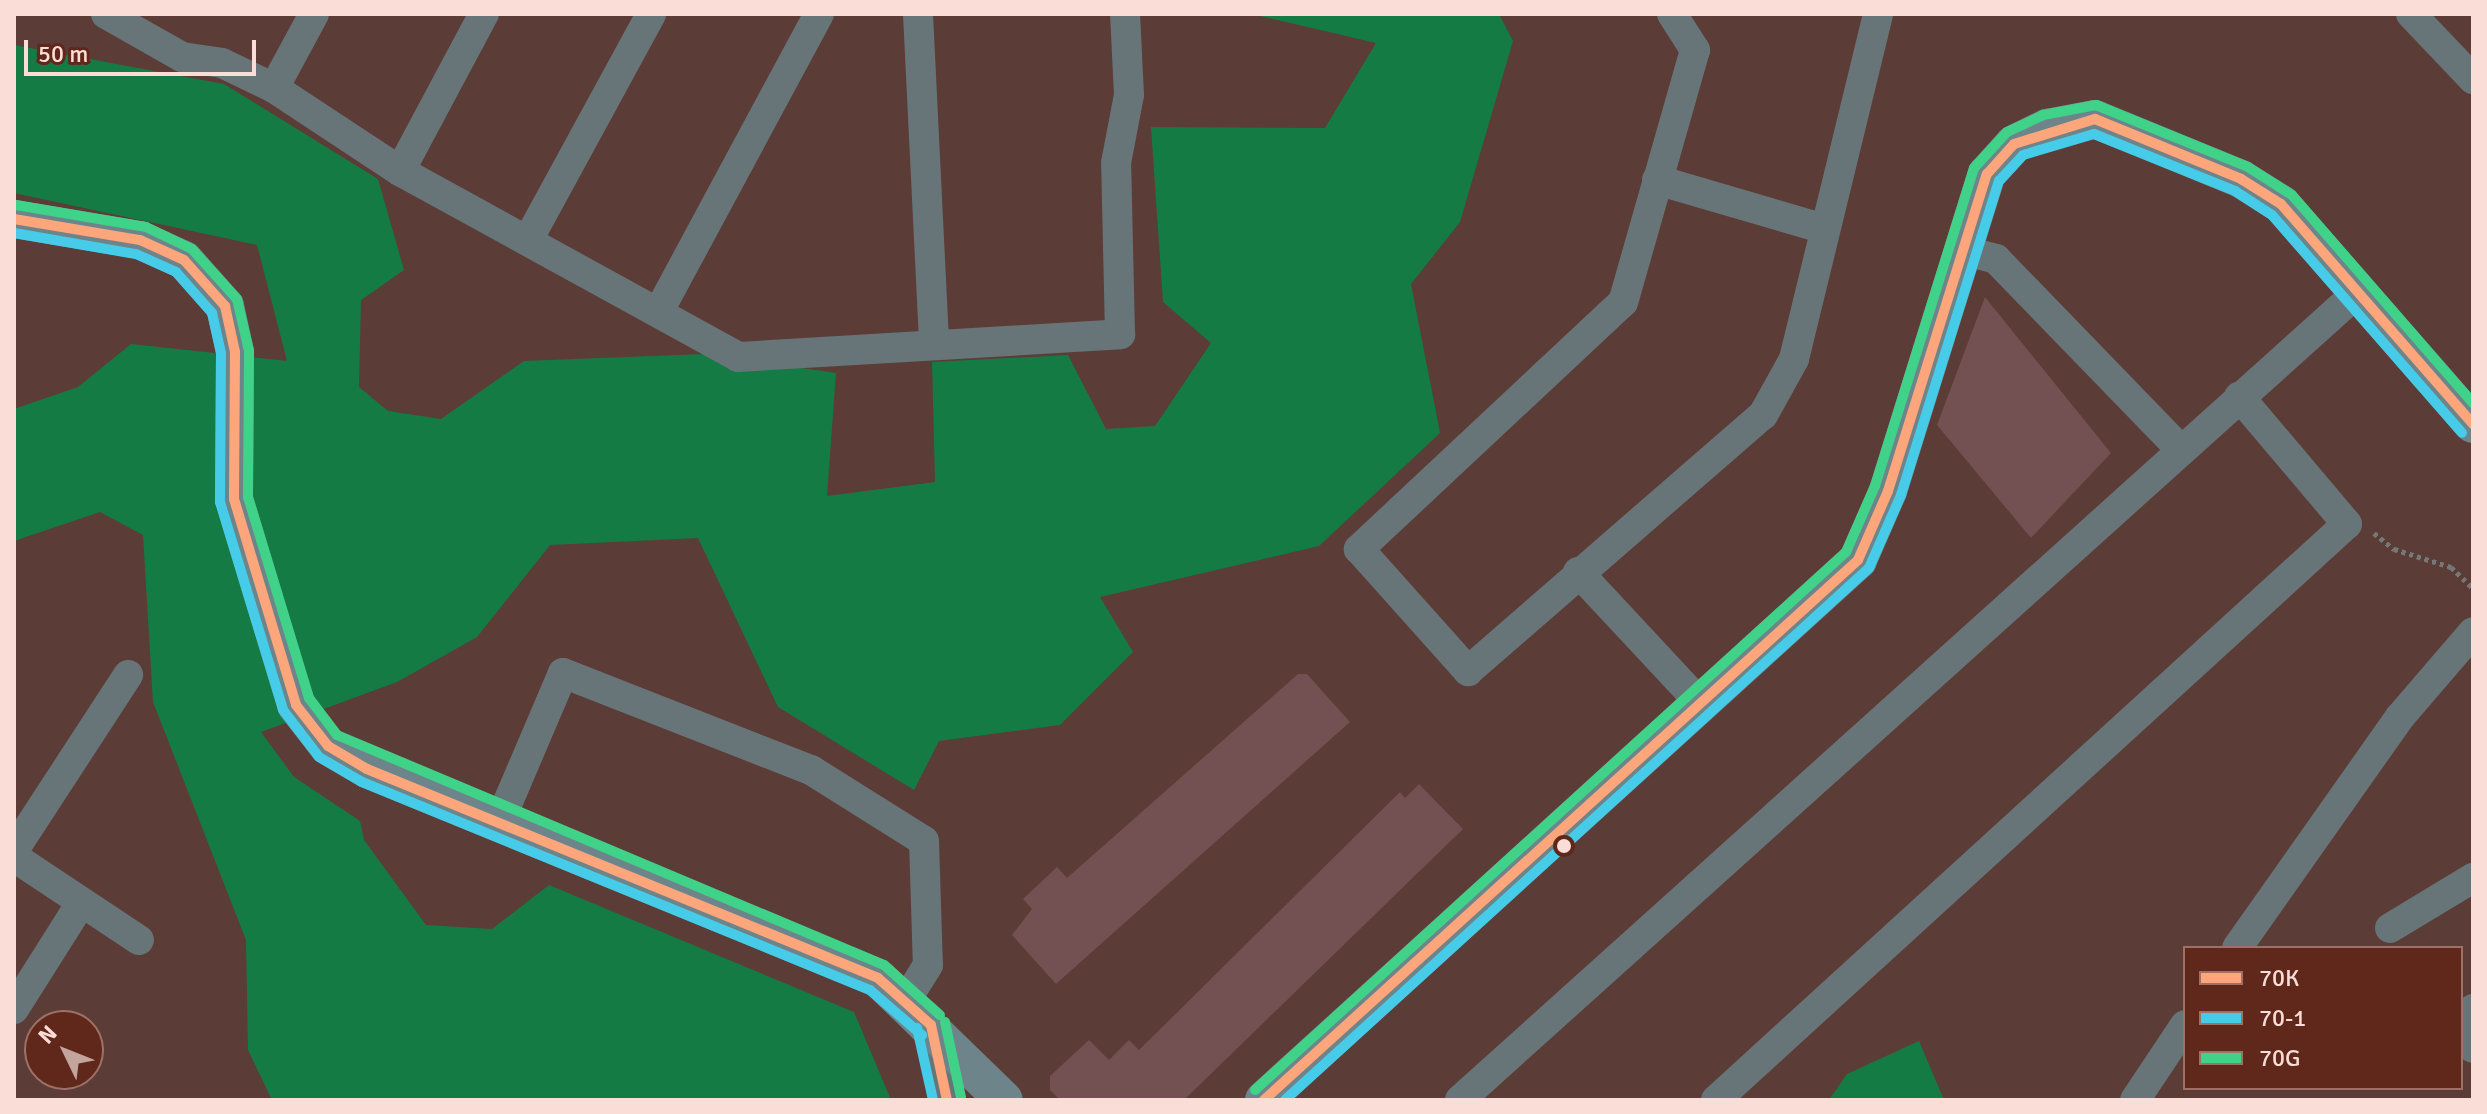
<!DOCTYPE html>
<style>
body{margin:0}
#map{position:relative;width:2487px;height:1114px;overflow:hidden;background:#5c3c36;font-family:Signika,sans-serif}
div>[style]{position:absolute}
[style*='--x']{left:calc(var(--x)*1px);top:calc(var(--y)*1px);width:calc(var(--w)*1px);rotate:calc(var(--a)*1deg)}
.green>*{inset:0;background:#157b45}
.building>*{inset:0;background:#735051}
.path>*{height:5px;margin-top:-2.5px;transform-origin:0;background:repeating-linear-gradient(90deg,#767878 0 4px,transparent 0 8px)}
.minor>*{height:30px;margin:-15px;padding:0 15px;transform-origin:15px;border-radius:15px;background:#677578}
.major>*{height:38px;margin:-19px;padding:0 19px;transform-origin:19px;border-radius:19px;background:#6d858a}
.bus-1>*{height:10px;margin:-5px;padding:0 5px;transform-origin:5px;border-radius:5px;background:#fea67b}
.bus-2>*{height:10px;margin:-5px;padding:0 5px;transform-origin:5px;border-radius:5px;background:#46cce9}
.bus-3>*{height:10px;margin:-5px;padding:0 5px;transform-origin:5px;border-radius:5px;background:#40d288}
.dots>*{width:22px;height:22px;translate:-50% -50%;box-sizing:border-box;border:4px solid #60271b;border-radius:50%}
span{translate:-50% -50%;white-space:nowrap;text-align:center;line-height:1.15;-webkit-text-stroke:6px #60271b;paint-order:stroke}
.frame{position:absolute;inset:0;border:16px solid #faddd6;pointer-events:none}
.legend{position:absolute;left:2183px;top:946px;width:280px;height:144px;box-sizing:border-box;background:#60271b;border:2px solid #9e7066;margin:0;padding:10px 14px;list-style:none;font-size:24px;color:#faddd6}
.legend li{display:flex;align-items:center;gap:16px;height:40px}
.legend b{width:40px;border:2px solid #9e7066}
.north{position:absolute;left:24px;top:1010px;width:80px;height:80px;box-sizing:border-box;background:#60271b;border:2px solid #9e7066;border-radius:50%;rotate:313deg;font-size:22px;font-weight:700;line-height:32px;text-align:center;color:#faddd6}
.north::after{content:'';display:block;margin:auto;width:28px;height:36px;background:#c3a59e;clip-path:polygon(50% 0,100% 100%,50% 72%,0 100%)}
.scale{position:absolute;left:24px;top:40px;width:232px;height:36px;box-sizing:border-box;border:4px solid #faddd6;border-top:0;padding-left:10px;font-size:24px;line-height:28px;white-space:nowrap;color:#faddd6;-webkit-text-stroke:6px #60271b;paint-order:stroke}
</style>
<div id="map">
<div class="green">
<i style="clip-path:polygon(1252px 14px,1499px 14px,1513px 41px,1460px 222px,1411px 284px,1440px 433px,1319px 546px,1100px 597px,1133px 652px,1060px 725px,939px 741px,914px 790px,778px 707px,698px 538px,550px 545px,477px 637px,397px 682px,261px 732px,294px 777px,360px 821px,364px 840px,426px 925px,492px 929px,549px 885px,854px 1012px,891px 1100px,272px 1100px,248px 1050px,246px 940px,153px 702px,143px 535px,100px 512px,14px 541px,14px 409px,78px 387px,131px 344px,287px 361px,257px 245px,14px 193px,14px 45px,224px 84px,378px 179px,404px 270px,361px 300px,359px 387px,388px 411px,441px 419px,524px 361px,704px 354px,836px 373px,827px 496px,935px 482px,932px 362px,1068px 355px,1106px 429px,1155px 426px,1211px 343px,1163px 302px,1151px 127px,1325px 128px,1376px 43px)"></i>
<i style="clip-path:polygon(1919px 1041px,1944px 1100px,1829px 1100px,1847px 1074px)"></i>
</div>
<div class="building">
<i style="clip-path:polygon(1985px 297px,2111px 453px,2031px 538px,1937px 425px)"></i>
<i style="clip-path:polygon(1298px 674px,1307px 674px,1350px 722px,1056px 984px,1012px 935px,1032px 909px,1023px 899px,1057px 867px,1067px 878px)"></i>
<i style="clip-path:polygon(1419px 784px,1463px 829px,1184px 1100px,1060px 1100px,1050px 1090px,1050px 1076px,1089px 1040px,1109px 1060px,1129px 1040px,1139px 1050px,1400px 792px,1405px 798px)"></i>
</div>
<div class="path">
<i style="--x:2374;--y:533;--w:26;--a:39"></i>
<i style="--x:2394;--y:549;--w:60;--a:17.5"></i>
<i style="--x:2451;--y:567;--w:30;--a:44"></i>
</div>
<div class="minor">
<i style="--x:106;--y:14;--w:87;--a:29.5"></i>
<i style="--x:182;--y:57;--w:40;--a:8.5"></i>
<i style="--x:222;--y:63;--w:58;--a:25.7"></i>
<i style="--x:274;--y:88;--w:151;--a:33.4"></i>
<i style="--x:400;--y:171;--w:386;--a:28.8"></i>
<i style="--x:738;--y:357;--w:383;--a:-3.4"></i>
<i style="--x:1120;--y:334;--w:171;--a:-91.3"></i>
<i style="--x:1116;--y:163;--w:69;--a:-79.2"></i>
<i style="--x:1129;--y:95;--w:81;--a:-92.8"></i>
<i style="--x:918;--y:14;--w:331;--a:87.2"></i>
<i style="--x:1672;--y:14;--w:43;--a:57.4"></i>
<i style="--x:1695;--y:50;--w:262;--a:105.9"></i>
<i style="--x:1623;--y:302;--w:362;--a:136.9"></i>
<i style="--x:1359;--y:549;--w:164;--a:48.2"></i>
<i style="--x:1468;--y:671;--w:391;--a:-41"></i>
<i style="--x:1763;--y:415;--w:64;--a:-61"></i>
<i style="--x:1794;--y:359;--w:355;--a:-76.3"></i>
<i style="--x:2411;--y:14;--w:90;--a:46.4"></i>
<i style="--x:274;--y:88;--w:84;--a:-61.6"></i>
<i style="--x:400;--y:171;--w:178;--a:-61.9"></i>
<i style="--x:1657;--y:180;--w:175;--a:16.3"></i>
<i style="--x:528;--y:240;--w:257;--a:-61.4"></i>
<i style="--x:1961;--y:250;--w:36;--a:14"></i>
<i style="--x:1996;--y:259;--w:262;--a:45.9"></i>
<i style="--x:659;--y:311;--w:337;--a:-61.7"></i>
<i style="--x:1578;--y:572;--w:182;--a:47"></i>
<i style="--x:499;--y:823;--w:163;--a:-66.9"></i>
<i style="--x:563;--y:673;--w:266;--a:21.4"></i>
<i style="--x:811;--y:770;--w:133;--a:32.1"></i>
<i style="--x:924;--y:841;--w:124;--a:88.2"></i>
<i style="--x:928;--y:965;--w:44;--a:121.9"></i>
<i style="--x:14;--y:850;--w:209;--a:-56.9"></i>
<i style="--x:14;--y:857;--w:150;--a:33.6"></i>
<i style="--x:2390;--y:928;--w:97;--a:-31.1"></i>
<i style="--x:2237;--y:948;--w:283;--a:-54.8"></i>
<i style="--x:2400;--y:717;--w:112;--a:-49.3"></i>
<i style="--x:14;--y:1009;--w:125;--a:-57.7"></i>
<i style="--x:2461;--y:1021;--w:17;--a:-45"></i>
<i style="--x:931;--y:1025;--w:77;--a:78"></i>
<i style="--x:2461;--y:1039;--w:15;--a:37"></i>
<i style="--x:1460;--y:1100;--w:1208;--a:-41.98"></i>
<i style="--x:1716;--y:1100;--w:854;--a:-42.39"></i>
<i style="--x:2347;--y:524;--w:167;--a:-130.2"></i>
<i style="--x:2135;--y:1100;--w:90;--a:-56.3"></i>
</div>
<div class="major">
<i style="--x:14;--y:219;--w:128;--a:9.5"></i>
<i style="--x:140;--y:240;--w:48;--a:24.4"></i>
<i style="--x:184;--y:260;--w:62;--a:48.3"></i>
<i style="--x:225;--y:306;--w:47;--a:77.7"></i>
<i style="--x:235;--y:352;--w:147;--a:90.4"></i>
<i style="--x:234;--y:499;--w:215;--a:73.2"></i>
<i style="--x:296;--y:705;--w:52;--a:52"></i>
<i style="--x:328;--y:746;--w:45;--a:30.5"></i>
<i style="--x:367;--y:769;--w:552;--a:22.24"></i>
<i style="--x:878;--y:978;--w:175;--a:44.1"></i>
<i style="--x:1264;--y:1100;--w:803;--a:-42.27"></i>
<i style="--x:1858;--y:560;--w:75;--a:-66.5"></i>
<i style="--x:1888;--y:491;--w:332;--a:-72.7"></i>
<i style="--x:1987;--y:174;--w:40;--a:-48"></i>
<i style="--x:2014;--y:144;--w:37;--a:-26"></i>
<i style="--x:2047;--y:128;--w:49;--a:-10.6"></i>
<i style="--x:2095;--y:119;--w:158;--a:22.3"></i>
<i style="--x:2241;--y:179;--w:47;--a:32"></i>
<i style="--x:2281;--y:204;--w:292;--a:48.9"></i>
</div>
<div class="bus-1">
<i style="--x:14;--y:219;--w:128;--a:9.5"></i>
<i style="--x:140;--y:240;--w:48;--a:24.4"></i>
<i style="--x:184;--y:260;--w:62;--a:48.3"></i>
<i style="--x:225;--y:306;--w:47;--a:77.7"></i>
<i style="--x:235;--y:352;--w:147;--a:90.4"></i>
<i style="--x:234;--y:499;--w:215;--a:73.2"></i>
<i style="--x:296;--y:705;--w:52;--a:52"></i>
<i style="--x:328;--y:746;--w:45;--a:30.5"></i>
<i style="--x:367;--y:769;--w:552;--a:22.24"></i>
<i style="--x:878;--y:978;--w:71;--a:41.6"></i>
<i style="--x:931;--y:1025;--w:77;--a:78"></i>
<i style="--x:1264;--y:1100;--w:803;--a:-42.27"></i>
<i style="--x:1858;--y:560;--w:75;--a:-66.5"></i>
<i style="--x:1888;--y:491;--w:332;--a:-72.7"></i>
<i style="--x:1987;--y:174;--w:40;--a:-48"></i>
<i style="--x:2014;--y:144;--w:85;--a:-17.2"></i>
<i style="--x:2095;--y:119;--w:158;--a:22.3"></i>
<i style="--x:2241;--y:179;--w:47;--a:32"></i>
<i style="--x:2281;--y:204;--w:292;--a:48.9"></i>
</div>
<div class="bus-2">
<i style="--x:14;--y:233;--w:124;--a:9.8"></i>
<i style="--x:136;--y:254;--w:44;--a:24.2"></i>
<i style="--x:176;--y:272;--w:55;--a:48.7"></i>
<i style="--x:212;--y:313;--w:41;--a:77.3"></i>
<i style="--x:221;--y:353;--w:149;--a:90.4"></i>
<i style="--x:220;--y:502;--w:217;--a:73.1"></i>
<i style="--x:283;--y:710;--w:59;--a:52.5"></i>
<i style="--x:319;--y:757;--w:50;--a:30.2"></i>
<i style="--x:362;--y:782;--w:549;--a:22.27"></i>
<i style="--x:870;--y:990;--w:69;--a:40.9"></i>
<i style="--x:917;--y:1028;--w:74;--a:77.5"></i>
<i style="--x:1285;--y:1100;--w:790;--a:-42.33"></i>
<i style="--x:1869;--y:568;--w:80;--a:-66.3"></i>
<i style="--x:1901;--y:495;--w:329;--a:-72.7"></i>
<i style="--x:1999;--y:181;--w:35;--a:-47"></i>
<i style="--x:2023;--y:155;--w:74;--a:-16.5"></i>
<i style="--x:2094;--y:134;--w:152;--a:22"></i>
<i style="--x:2235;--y:191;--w:44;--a:33"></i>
<i style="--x:2272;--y:215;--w:289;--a:48.9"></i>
</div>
<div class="bus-3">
<i style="--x:16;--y:205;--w:132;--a:9.6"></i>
<i style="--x:146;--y:227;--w:51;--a:25.6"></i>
<i style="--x:192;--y:249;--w:67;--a:48"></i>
<i style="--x:237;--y:299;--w:53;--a:77"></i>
<i style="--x:249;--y:351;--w:146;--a:90.4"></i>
<i style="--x:248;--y:497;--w:210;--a:73.1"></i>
<i style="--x:309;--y:698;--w:46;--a:52.9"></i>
<i style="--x:337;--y:735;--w:593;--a:22.81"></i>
<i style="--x:884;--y:965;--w:75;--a:41.8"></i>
<i style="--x:945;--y:1022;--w:77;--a:78"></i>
<i style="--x:1255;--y:1090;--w:799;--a:-42.31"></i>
<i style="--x:1846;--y:552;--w:72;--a:-66.3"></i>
<i style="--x:1875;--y:486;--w:333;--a:-72.7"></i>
<i style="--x:1974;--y:168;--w:49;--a:-47.5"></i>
<i style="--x:2007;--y:132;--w:40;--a:-25"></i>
<i style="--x:2043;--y:115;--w:54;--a:-10.7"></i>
<i style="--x:2096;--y:105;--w:164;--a:22.2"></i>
<i style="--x:2248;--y:167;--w:52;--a:32.5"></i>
<i style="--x:2292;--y:195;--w:276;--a:49"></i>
</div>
<div class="dots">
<i style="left:1564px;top:846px;background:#faddd6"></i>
</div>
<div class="frame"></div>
<ul class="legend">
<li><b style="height:10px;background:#fea67b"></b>70K</li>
<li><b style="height:10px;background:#46cce9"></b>70-1</li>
<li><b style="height:10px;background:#40d288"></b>70G</li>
</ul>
<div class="north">N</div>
<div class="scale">50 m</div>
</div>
